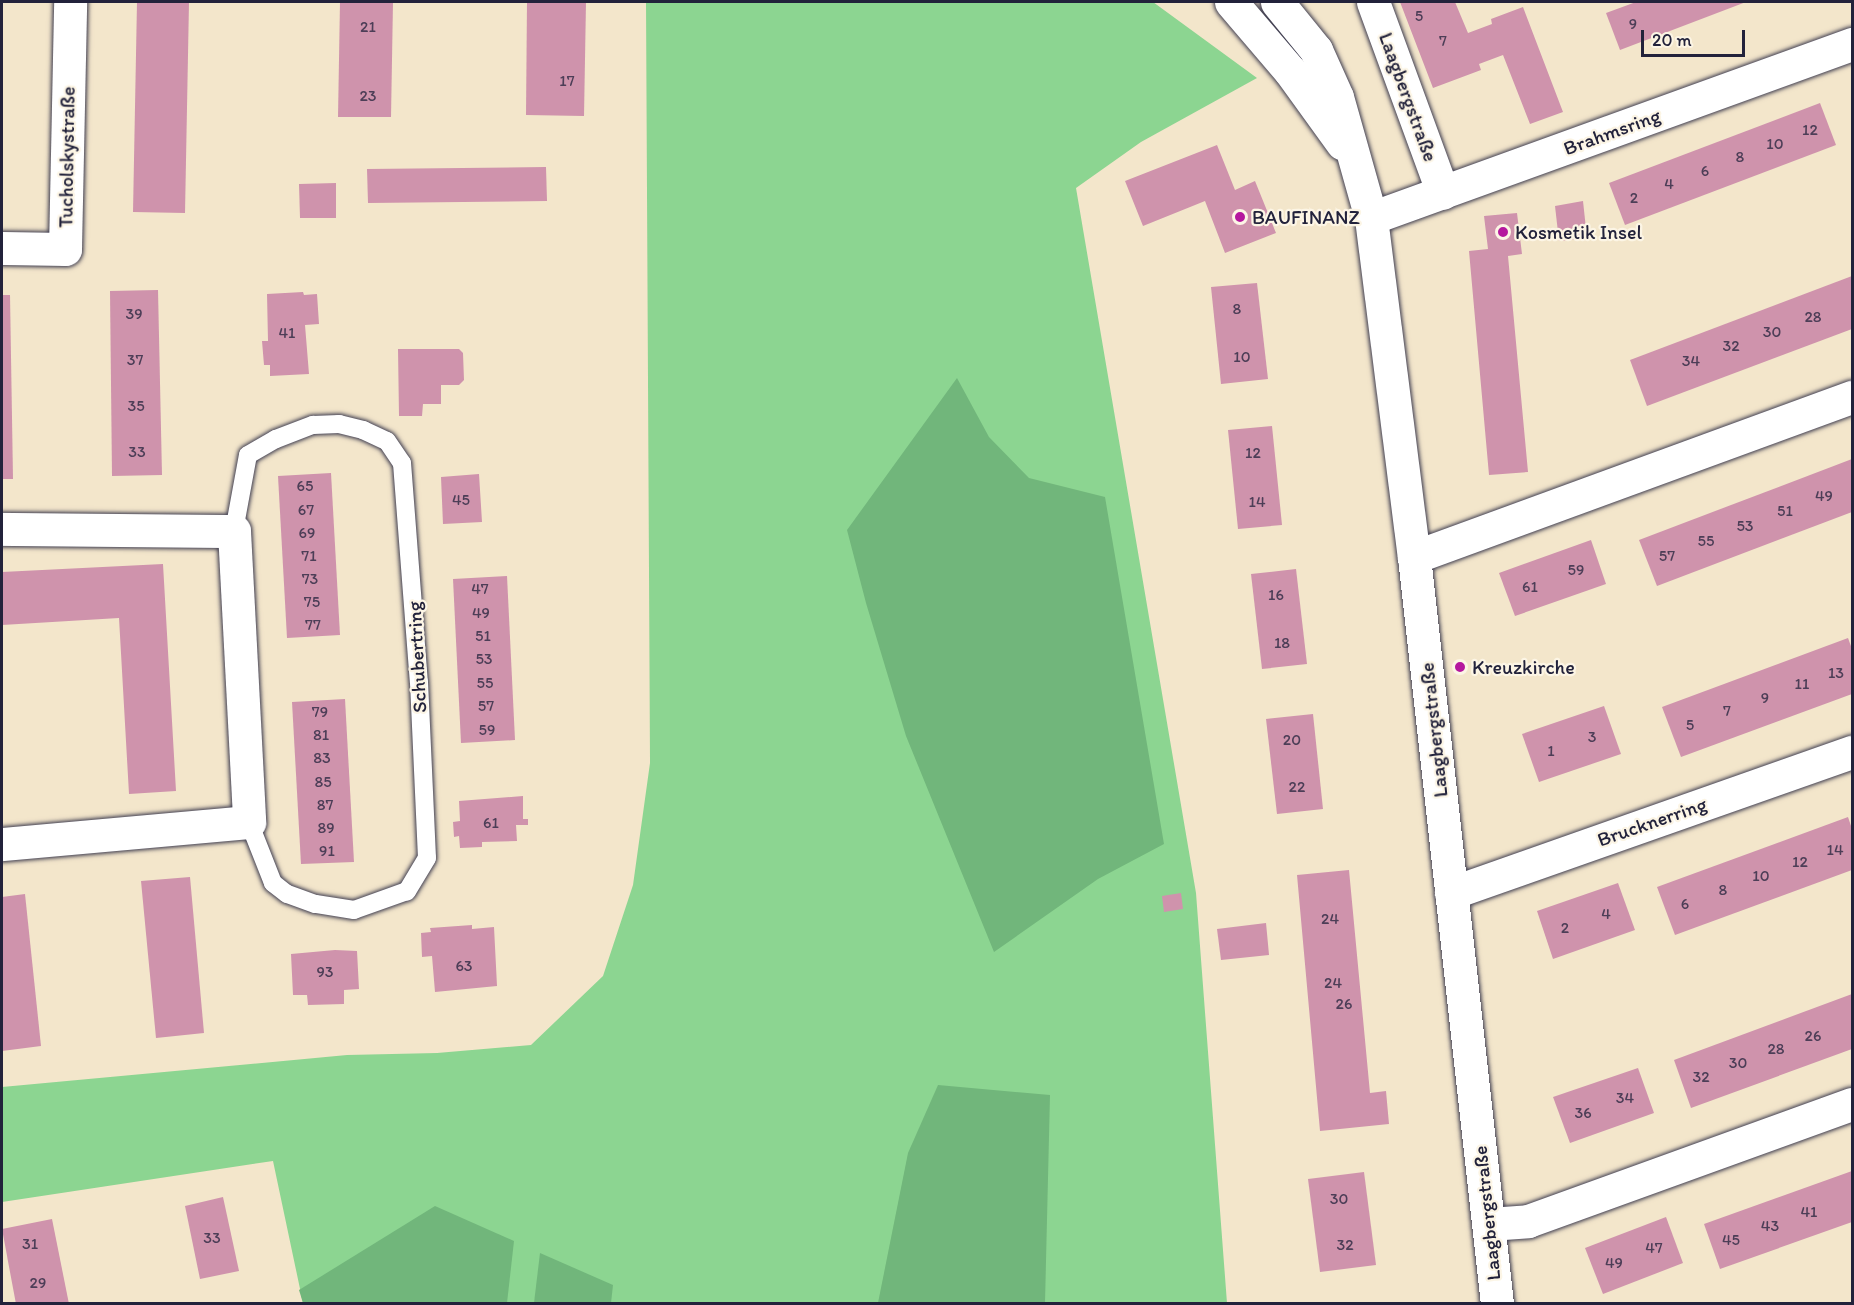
<!DOCTYPE html>
<meta charset="utf-8">
<style>
body{margin:0}
#map{position:relative;width:1854px;height:1305px;overflow:hidden;background:#f3e6cb;font-family:Itim,sans-serif}
div>[style]{position:absolute}
[style*='--x']{left:calc(var(--x)*1px);top:calc(var(--y)*1px);width:calc(var(--w)*1px);rotate:calc(var(--a)*1deg)}
.green>*{inset:0;background:#8cd591}
.forest>*{inset:0;background:#71b67b}
.building>*{inset:0;background:#cf93ac}
.roads{filter:drop-shadow(0 0 2px #413f51) drop-shadow(0 0 2px #413f51)}
.service>*{height:18px;margin:-9px;padding:0 9px;transform-origin:9px;border-radius:9px;background:#fff}
.minor>*{height:33px;margin:-16.5px;padding:0 16.5px;transform-origin:16.5px;border-radius:16.5px;background:#fff}
.tertiary>*{height:33px;margin:-16.5px;padding:0 16.5px;transform-origin:16.5px;border-radius:16.5px;background:#fff}
.dots>*{width:16px;height:16px;translate:-50% -50%;box-sizing:border-box;border:3px solid #fcf5e5;border-radius:50%}
span{translate:-50% -50%;white-space:nowrap;text-align:center;line-height:1.15;-webkit-text-stroke:4.5px #fcf5e5;paint-order:stroke}
.number-label{font-size:16px;color:#4d3e57}
.number-label span{-webkit-text-stroke-width:0}
.street-label{font-size:20px;color:#22223b}
.poi-label{font-size:20px;color:#22223b}
.left{translate:0 -50%;text-align:left}
.frame{position:absolute;inset:0;border:3px solid #22223b;pointer-events:none}
.scale{position:absolute;left:1641px;top:30px;width:104px;height:27px;box-sizing:border-box;border:3px solid #22223b;border-top:0;padding-left:8px;font-size:18px;line-height:21px;white-space:nowrap;color:#22223b;-webkit-text-stroke:4px #fcf5e5;paint-order:stroke}
</style>
<div id="map">
<div class="green">
<i style="clip-path:polygon(646px 2px,1153px 2px,1257px 78px,1141px 142px,1076px 188px,1196px 893px,1227px 1303px,303px 1303px,273px 1161px,2px 1202px,2px 1087px,347px 1055px,437px 1053px,531px 1045px,603px 976px,633px 885px,650px 763px)"></i>
</div>
<div class="forest">
<i style="clip-path:polygon(957px 378px,989px 437px,1029px 478px,1105px 497px,1164px 844px,1098px 879px,994px 952px,906px 736px,866px 603px,847px 530px)"></i>
<i style="clip-path:polygon(938px 1085px,1050px 1095px,1045px 1303px,878px 1303px,908px 1153px)"></i>
<i style="clip-path:polygon(435px 1206px,514px 1241px,507px 1303px,303px 1303px,299px 1290px)"></i>
<i style="clip-path:polygon(540px 1253px,613px 1285px,611px 1303px,534px 1303px)"></i>
</div>
<div class="building">
<i style="clip-path:polygon(137px 2px,189px 2px,185px 213px,133px 212px)"></i>
<i style="clip-path:polygon(340px 2px,393px 2px,391px 117px,338px 117px)"></i>
<i style="clip-path:polygon(527px 2px,586px 2px,584px 116px,526px 115px)"></i>
<i style="clip-path:polygon(1400px 2px,1455px 2px,1468px 33px,1492px 24px,1491px 19px,1523px 7px,1563px 112px,1530px 124px,1503px 55px,1479px 64px,1481px 70px,1433px 88px)"></i>
<i style="clip-path:polygon(1636px 2px,1746px 2px,1620px 50px,1606px 13px)"></i>
<i style="clip-path:polygon(1820px 103px,1836px 145px,1625px 225px,1609px 183px)"></i>
<i style="clip-path:polygon(1217px 145px,1235px 190px,1255px 181px,1276px 233px,1225px 253px,1205px 201px,1143px 226px,1125px 181px)"></i>
<i style="clip-path:polygon(546px 167px,547px 201px,368px 203px,367px 169px)"></i>
<i style="clip-path:polygon(336px 183px,336px 218px,300px 218px,299px 184px)"></i>
<i style="clip-path:polygon(1583px 201px,1587px 238px,1559px 241px,1555px 206px)"></i>
<i style="clip-path:polygon(1517px 213px,1522px 254px,1508px 256px,1528px 472px,1489px 475px,1469px 251px,1488px 249px,1484px 216px)"></i>
<i style="clip-path:polygon(1852px 276px,1852px 329px,1647px 406px,1630px 360px)"></i>
<i style="clip-path:polygon(1257px 283px,1268px 379px,1221px 384px,1211px 287px)"></i>
<i style="clip-path:polygon(158px 290px,162px 475px,112px 476px,110px 291px)"></i>
<i style="clip-path:polygon(303px 292px,304px 295px,317px 294px,319px 324px,305px 325px,309px 374px,270px 376px,270px 365px,264px 365px,262px 341px,268px 341px,267px 294px)"></i>
<i style="clip-path:polygon(2px 295px,10px 295px,13px 479px,2px 479px)"></i>
<i style="clip-path:polygon(398px 349px,459px 349px,463px 353px,464px 380px,459px 385px,441px 385px,441px 404px,423px 404px,422px 416px,399px 416px)"></i>
<i style="clip-path:polygon(1272px 426px,1282px 525px,1238px 529px,1228px 430px)"></i>
<i style="clip-path:polygon(1852px 459px,1852px 512px,1657px 586px,1639px 540px)"></i>
<i style="clip-path:polygon(331px 473px,340px 635px,287px 638px,278px 476px)"></i>
<i style="clip-path:polygon(479px 474px,482px 522px,443px 524px,441px 477px)"></i>
<i style="clip-path:polygon(1591px 540px,1606px 584px,1515px 616px,1499px 573px)"></i>
<i style="clip-path:polygon(163px 564px,176px 791px,129px 794px,119px 618px,2px 625px,2px 572px)"></i>
<i style="clip-path:polygon(1296px 569px,1307px 664px,1262px 669px,1251px 574px)"></i>
<i style="clip-path:polygon(507px 576px,515px 740px,461px 743px,453px 579px)"></i>
<i style="clip-path:polygon(1848px 638px,1852px 649px,1852px 694px,1681px 757px,1662px 707px)"></i>
<i style="clip-path:polygon(345px 699px,354px 862px,301px 864px,292px 702px)"></i>
<i style="clip-path:polygon(1604px 706px,1621px 754px,1539px 782px,1522px 734px)"></i>
<i style="clip-path:polygon(1313px 714px,1323px 809px,1277px 814px,1266px 719px)"></i>
<i style="clip-path:polygon(523px 796px,523px 819px,528px 819px,528px 825px,516px 825px,517px 841px,482px 842px,482px 847px,460px 848px,459px 836px,454px 837px,453px 822px,460px 821px,459px 801px)"></i>
<i style="clip-path:polygon(1848px 817px,1852px 829px,1852px 870px,1675px 935px,1657px 887px)"></i>
<i style="clip-path:polygon(1349px 870px,1370px 1093px,1386px 1091px,1389px 1124px,1320px 1131px,1297px 875px)"></i>
<i style="clip-path:polygon(190px 877px,204px 1033px,156px 1038px,141px 881px)"></i>
<i style="clip-path:polygon(1618px 883px,1635px 930px,1553px 959px,1537px 911px)"></i>
<i style="clip-path:polygon(1181px 893px,1183px 909px,1164px 912px,1162px 896px)"></i>
<i style="clip-path:polygon(25px 894px,41px 1046px,2px 1051px,2px 897px)"></i>
<i style="clip-path:polygon(1266px 923px,1269px 955px,1221px 960px,1217px 929px)"></i>
<i style="clip-path:polygon(472px 925px,472px 929px,494px 927px,497px 986px,435px 992px,432px 956px,422px 957px,421px 933px,431px 932px,430px 928px)"></i>
<i style="clip-path:polygon(335px 950px,357px 951px,359px 989px,344px 990px,344px 1004px,308px 1005px,307px 995px,293px 995px,291px 954px)"></i>
<i style="clip-path:polygon(1852px 994px,1852px 1049px,1691px 1108px,1674px 1060px)"></i>
<i style="clip-path:polygon(1638px 1068px,1654px 1113px,1570px 1143px,1553px 1097px)"></i>
<i style="clip-path:polygon(1852px 1171px,1852px 1222px,1720px 1269px,1704px 1224px)"></i>
<i style="clip-path:polygon(1364px 1172px,1376px 1265px,1320px 1272px,1308px 1179px)"></i>
<i style="clip-path:polygon(223px 1197px,239px 1271px,200px 1279px,185px 1206px)"></i>
<i style="clip-path:polygon(1666px 1217px,1683px 1263px,1603px 1294px,1585px 1248px)"></i>
<i style="clip-path:polygon(52px 1219px,69px 1304px,16px 1304px,2px 1229px)"></i>
</div>
<div class="roads">
<div class="service">
<i style="--x:234;--y:531;--w:77;--a:-79.6"></i>
<i style="--x:248;--y:455;--w:32;--a:-30"></i>
<i style="--x:276;--y:439;--w:40;--a:-21"></i>
<i style="--x:313;--y:425;--w:26;--a:-2"></i>
<i style="--x:339;--y:424;--w:25;--a:14"></i>
<i style="--x:363;--y:430;--w:26;--a:25"></i>
<i style="--x:387;--y:441;--w:27;--a:56"></i>
<i style="--x:402;--y:463;--w:220;--a:85.6"></i>
<i style="--x:419;--y:682;--w:176;--a:87.4"></i>
<i style="--x:427;--y:858;--w:39;--a:121"></i>
<i style="--x:407;--y:891;--w:56;--a:160.3"></i>
<i style="--x:354;--y:910;--w:39;--a:-171"></i>
<i style="--x:315;--y:904;--w:30;--a:-160"></i>
<i style="--x:287;--y:894;--w:18;--a:-142"></i>
<i style="--x:273;--y:883;--w:66;--a:-111.5"></i>
</div>
<div class="minor">
<i style="--x:1373;--y:2;--w:203;--a:69.9"></i>
<i style="--x:1371;--y:218;--w:512;--a:-19.89"></i>
<i style="--x:2;--y:248;--w:63;--a:0.9"></i>
<i style="--x:65;--y:249;--w:247;--a:-88.8"></i>
<i style="--x:2;--y:529;--w:232;--a:0.5"></i>
<i style="--x:234;--y:531;--w:291;--a:87"></i>
<i style="--x:249;--y:822;--w:248;--a:174.9"></i>
<i style="--x:1414;--y:557;--w:466;--a:-20.1"></i>
<i style="--x:1451;--y:893;--w:425;--a:-19.4"></i>
<i style="--x:1489;--y:1224;--w:39;--a:-4"></i>
<i style="--x:1528;--y:1221;--w:344;--a:-19.9"></i>
</div>
<div class="tertiary">
<i style="--x:1231;--y:2;--w:91;--a:49.5"></i>
<i style="--x:1290;--y:71;--w:89;--a:54.2"></i>
<i style="--x:1277;--y:2;--w:62;--a:50.9"></i>
<i style="--x:1316;--y:50;--w:51;--a:65.9"></i>
<i style="--x:1337;--y:97;--w:126;--a:74.3"></i>
<i style="--x:1371;--y:218;--w:342;--a:82.8"></i>
<i style="--x:1414;--y:557;--w:752;--a:83.66"></i>
</div>
</div>
<div class="dots">
<i style="left:1240px;top:217px;background:#b5179e"></i>
<i style="left:1503px;top:232px;background:#b5179e"></i>
<i style="left:1460px;top:667px;background:#b5179e"></i>
</div>
<div class="number-label">
<span style="left:1419px;top:16px">5</span>
<span style="left:1633px;top:24px">9</span>
<span style="left:368px;top:27px">21</span>
<span style="left:1443px;top:41px">7</span>
<span style="left:567px;top:81px">17</span>
<span style="left:368px;top:96px">23</span>
<span style="left:1810px;top:130px">12</span>
<span style="left:1775px;top:144px">10</span>
<span style="left:1740px;top:157px">8</span>
<span style="left:1705px;top:171px">6</span>
<span style="left:1669px;top:184px">4</span>
<span style="left:1634px;top:198px">2</span>
<span style="left:1237px;top:309px">8</span>
<span style="left:134px;top:314px">39</span>
<span style="left:1813px;top:317px">28</span>
<span style="left:1772px;top:332px">30</span>
<span style="left:287px;top:333px">41</span>
<span style="left:1731px;top:346px">32</span>
<span style="left:1242px;top:357px">10</span>
<span style="left:135px;top:360px">37</span>
<span style="left:1691px;top:361px">34</span>
<span style="left:136px;top:406px">35</span>
<span style="left:137px;top:452px">33</span>
<span style="left:1253px;top:453px">12</span>
<span style="left:305px;top:486px">65</span>
<span style="left:1824px;top:496px">49</span>
<span style="left:461px;top:500px">45</span>
<span style="left:1257px;top:502px">14</span>
<span style="left:306px;top:510px">67</span>
<span style="left:1785px;top:511px">51</span>
<span style="left:1745px;top:526px">53</span>
<span style="left:307px;top:533px">69</span>
<span style="left:1706px;top:541px">55</span>
<span style="left:309px;top:556px">71</span>
<span style="left:1667px;top:556px">57</span>
<span style="left:1576px;top:570px">59</span>
<span style="left:310px;top:579px">73</span>
<span style="left:1530px;top:587px">61</span>
<span style="left:480px;top:589px">47</span>
<span style="left:1276px;top:595px">16</span>
<span style="left:312px;top:602px">75</span>
<span style="left:481px;top:613px">49</span>
<span style="left:313px;top:625px">77</span>
<span style="left:483px;top:636px">51</span>
<span style="left:1282px;top:643px">18</span>
<span style="left:484px;top:659px">53</span>
<span style="left:1836px;top:673px">13</span>
<span style="left:485px;top:683px">55</span>
<span style="left:1802px;top:684px">11</span>
<span style="left:1765px;top:698px">9</span>
<span style="left:486px;top:706px">57</span>
<span style="left:1727px;top:711px">7</span>
<span style="left:320px;top:712px">79</span>
<span style="left:1690px;top:725px">5</span>
<span style="left:487px;top:730px">59</span>
<span style="left:321px;top:735px">81</span>
<span style="left:1592px;top:737px">3</span>
<span style="left:1292px;top:740px">20</span>
<span style="left:1551px;top:751px">1</span>
<span style="left:322px;top:758px">83</span>
<span style="left:323px;top:782px">85</span>
<span style="left:1297px;top:787px">22</span>
<span style="left:325px;top:805px">87</span>
<span style="left:491px;top:823px">61</span>
<span style="left:326px;top:828px">89</span>
<span style="left:1835px;top:850px">14</span>
<span style="left:327px;top:851px">91</span>
<span style="left:1800px;top:862px">12</span>
<span style="left:1761px;top:876px">10</span>
<span style="left:1723px;top:890px">8</span>
<span style="left:1685px;top:904px">6</span>
<span style="left:1606px;top:914px">4</span>
<span style="left:1330px;top:919px">24</span>
<span style="left:1565px;top:928px">2</span>
<span style="left:464px;top:966px">63</span>
<span style="left:325px;top:972px">93</span>
<span style="left:1333px;top:983px">24</span>
<span style="left:1344px;top:1004px">26</span>
<span style="left:1813px;top:1036px">26</span>
<span style="left:1776px;top:1049px">28</span>
<span style="left:1738px;top:1063px">30</span>
<span style="left:1701px;top:1077px">32</span>
<span style="left:1625px;top:1098px">34</span>
<span style="left:1583px;top:1113px">36</span>
<span style="left:1339px;top:1199px">30</span>
<span style="left:1809px;top:1212px">41</span>
<span style="left:1770px;top:1226px">43</span>
<span style="left:212px;top:1238px">33</span>
<span style="left:1731px;top:1240px">45</span>
<span style="left:30px;top:1244px">31</span>
<span style="left:1345px;top:1245px">32</span>
<span style="left:1654px;top:1248px">47</span>
<span style="left:1614px;top:1263px">49</span>
<span style="left:38px;top:1283px">29</span>
</div>
<div class="street-label">
<span style="left:1408px;top:97px;rotate:70deg">Laagbergstraße</span>
<span style="left:1612px;top:132px;rotate:-20deg">Brahmsring</span>
<span style="left:67px;top:157px;rotate:-89deg">Tucholskystraße</span>
<span style="left:417px;top:657px;rotate:-93deg">Schubertring</span>
<span style="left:1434px;top:730px;rotate:-96deg">Laagbergstraße</span>
<span style="left:1652px;top:822px;rotate:-19deg">Brucknerring</span>
<span style="left:1487px;top:1213px;rotate:-96deg">Laagbergstraße</span>
</div>
<div class="poi-label">
<span class="left" style="left:1252px;top:217px">BAUFINANZ</span>
<span class="left" style="left:1515px;top:232px">Kosmetik Insel</span>
<span class="left" style="left:1472px;top:667px">Kreuzkirche</span>
</div>
<div class="frame"></div>
<div class="scale">20 m</div>
</div>
